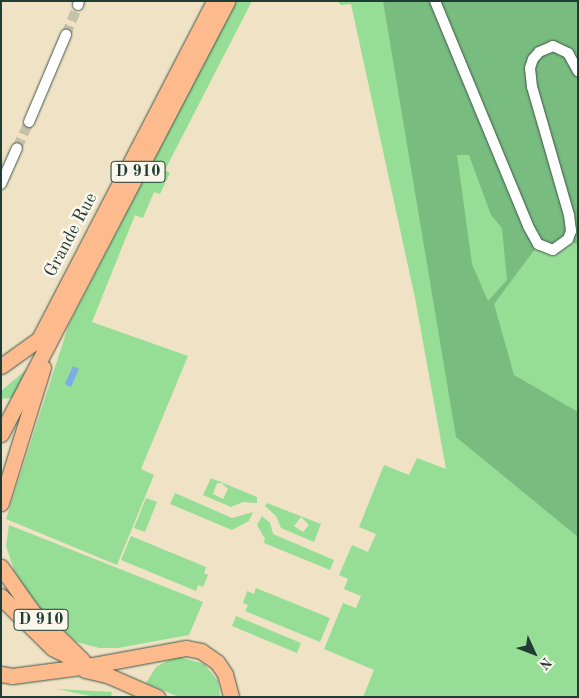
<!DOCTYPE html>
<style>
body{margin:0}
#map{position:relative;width:579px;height:698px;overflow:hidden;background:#f0e3c5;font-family:"Old Standard TT",serif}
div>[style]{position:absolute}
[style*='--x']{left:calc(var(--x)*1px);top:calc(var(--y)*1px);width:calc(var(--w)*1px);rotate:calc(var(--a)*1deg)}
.green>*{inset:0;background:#96dd96}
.forest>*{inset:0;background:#78bc7f}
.water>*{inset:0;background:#7cade7}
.minor-tunnel>*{height:10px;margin-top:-5px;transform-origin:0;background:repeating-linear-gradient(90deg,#c6c2a8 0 10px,transparent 0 15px)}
.roads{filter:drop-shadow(0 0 1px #3e564a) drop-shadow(0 0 1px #3e564a)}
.minor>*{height:10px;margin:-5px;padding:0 5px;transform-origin:5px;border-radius:5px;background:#fff}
.primary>*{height:15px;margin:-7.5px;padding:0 7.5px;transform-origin:7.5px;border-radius:7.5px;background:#fcba8d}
.trunk>*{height:16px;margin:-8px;padding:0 8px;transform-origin:8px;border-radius:8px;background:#fcba8d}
span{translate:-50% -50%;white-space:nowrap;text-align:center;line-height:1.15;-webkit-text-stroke:5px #fbf7ec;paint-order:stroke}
.shield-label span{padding:1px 4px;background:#fbf7ec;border:1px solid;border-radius:4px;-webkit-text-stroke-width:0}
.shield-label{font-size:16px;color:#1f3d34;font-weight:700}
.street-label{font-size:18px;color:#1f3d34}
.frame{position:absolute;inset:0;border:2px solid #1f3d34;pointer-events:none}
.north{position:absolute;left:509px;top:628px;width:50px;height:50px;-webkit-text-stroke:4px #fbf7ec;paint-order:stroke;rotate:133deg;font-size:14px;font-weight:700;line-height:20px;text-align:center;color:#1f3d34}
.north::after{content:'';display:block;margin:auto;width:18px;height:22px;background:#1f3d34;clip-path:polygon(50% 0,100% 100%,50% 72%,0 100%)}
</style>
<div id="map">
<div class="green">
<i style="clip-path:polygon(236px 1px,252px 1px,165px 170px,170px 173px,160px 194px,154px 192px,143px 218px,135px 215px,92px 322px,188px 356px,141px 469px,154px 475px,117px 565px,6px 519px,69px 324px)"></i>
<i style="clip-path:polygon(337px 1px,578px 1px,578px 697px,363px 697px,374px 670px,324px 649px,343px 603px,356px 608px,361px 596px,344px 589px,348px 579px,339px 575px,352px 545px,368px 552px,376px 534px,359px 527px,384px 465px,409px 475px,417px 458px,446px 469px,415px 298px,351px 4px,341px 5px)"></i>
<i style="clip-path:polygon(27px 369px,12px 398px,1px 399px,1px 391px)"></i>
<i style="clip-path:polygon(evenodd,211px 478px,257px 497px,257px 503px,243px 502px,231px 507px,203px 495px,211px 478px,217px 483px,222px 483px,228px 489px,223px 499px,213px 494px,217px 483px)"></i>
<i style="clip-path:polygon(175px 493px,232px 518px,253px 512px,249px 521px,232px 530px,170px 504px)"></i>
<i style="clip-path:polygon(146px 498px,157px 502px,145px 532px,134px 528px)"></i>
<i style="clip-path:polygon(evenodd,267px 503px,321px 524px,314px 542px,281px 528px,276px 516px,265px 506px,267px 503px,301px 517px,309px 525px,303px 532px,294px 526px,301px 517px)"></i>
<i style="clip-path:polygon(262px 516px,270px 523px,273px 534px,334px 560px,330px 570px,264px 543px,265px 539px,257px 525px)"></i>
<i style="clip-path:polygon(9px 525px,203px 602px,189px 635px,118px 648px,99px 648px,77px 642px,50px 619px,26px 591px,14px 570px,6px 546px)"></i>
<i style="clip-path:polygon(131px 536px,206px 567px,204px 573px,208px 575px,203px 587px,198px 585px,196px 591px,121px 560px)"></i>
<i style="clip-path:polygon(256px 588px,330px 618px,320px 642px,245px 611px,248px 605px,243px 603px,247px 591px,254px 594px)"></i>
<i style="clip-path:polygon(236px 616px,301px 643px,297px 653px,232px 626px)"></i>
<i style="clip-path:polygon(176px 656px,204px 664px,218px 681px,220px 697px,179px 697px,146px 683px,156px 667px)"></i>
<i style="clip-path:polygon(57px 689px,112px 692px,111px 697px,95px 697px)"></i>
</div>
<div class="forest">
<i style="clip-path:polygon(evenodd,383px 1px,578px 1px,578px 245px,568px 239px,563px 245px,538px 245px,494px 304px,514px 375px,578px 412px,578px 537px,456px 437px,383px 1px,457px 155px,469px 155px,491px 215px,502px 228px,507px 280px,488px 301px,472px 264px,457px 155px)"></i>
</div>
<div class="water">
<i style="clip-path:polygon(73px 366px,79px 369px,71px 387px,65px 384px)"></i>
</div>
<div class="minor-tunnel">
<i style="--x:66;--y:35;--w:32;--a:-68"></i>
<i style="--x:17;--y:148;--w:29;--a:-65"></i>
</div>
<div class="roads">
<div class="minor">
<i style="--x:435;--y:1;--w:243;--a:67.5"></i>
<i style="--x:528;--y:226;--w:21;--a:61"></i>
<i style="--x:538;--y:244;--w:16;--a:22"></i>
<i style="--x:553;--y:250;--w:19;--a:-36"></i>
<i style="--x:568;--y:239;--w:9;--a:-69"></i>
<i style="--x:571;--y:231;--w:16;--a:-97"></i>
<i style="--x:569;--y:215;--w:133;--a:-106.1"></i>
<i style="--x:532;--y:87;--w:19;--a:-96"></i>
<i style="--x:530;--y:68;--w:9;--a:-72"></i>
<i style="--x:533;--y:59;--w:9;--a:-49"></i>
<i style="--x:539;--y:52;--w:15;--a:-23"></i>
<i style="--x:553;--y:46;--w:17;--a:25"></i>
<i style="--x:568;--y:53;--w:21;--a:61"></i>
<i style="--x:78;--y:5;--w:4;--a:-76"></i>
<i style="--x:29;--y:122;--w:95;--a:-67"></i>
<i style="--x:1;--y:184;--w:39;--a:-66"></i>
</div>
<div class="primary">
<i style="--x:1;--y:366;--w:47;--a:-35.4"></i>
<i style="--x:39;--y:339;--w:381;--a:-62.6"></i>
<i style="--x:1;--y:434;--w:488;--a:-62.4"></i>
<i style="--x:1;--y:503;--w:142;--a:-72.8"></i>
<i style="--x:1;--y:567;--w:54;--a:54.8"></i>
<i style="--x:32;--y:611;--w:70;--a:44.4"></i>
<i style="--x:85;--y:670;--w:23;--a:13"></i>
<i style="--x:107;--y:675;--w:55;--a:23.7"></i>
<i style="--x:1;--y:674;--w:11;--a:10"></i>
<i style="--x:12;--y:676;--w:77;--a:-7.5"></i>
<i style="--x:88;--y:666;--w:100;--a:-10.4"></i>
<i style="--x:186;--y:648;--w:15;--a:11"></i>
<i style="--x:201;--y:651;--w:19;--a:35"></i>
<i style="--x:217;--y:662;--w:14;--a:56"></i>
<i style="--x:225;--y:674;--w:24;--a:75"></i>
</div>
<div class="trunk">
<i style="--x:1;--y:597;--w:73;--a:44.4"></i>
<i style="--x:53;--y:648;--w:39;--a:27"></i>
</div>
</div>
<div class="shield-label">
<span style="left:138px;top:172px">D 910</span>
<span style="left:41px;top:620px">D 910</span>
</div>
<div class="street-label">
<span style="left:71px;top:235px;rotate:-62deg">Grande Rue</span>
</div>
<div class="frame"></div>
<div class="north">N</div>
</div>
